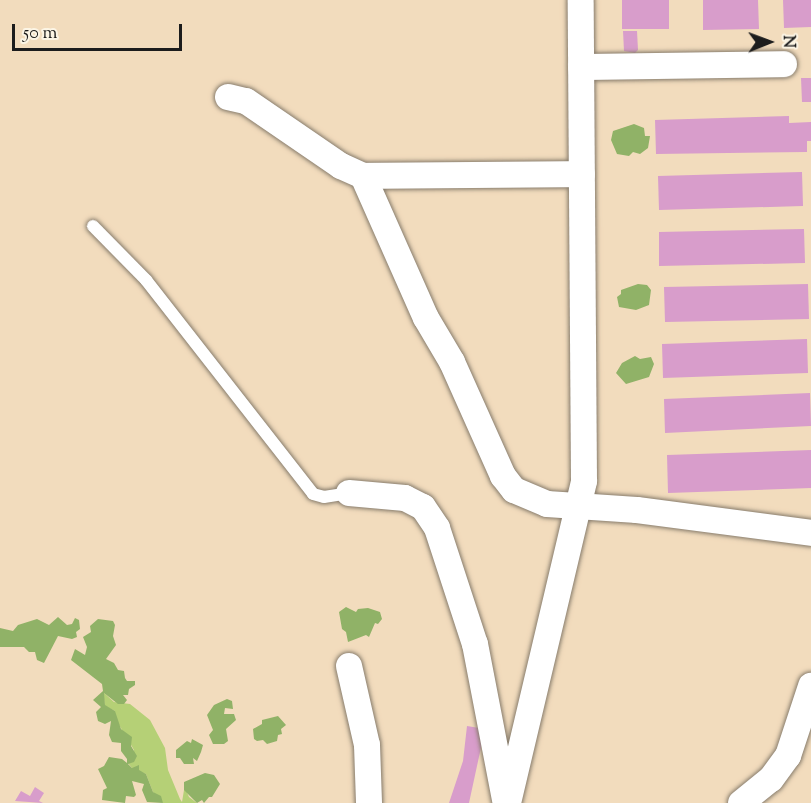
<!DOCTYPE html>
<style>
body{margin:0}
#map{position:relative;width:811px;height:803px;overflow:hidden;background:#f2dcbd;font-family:"Sorts Mill Goudy",serif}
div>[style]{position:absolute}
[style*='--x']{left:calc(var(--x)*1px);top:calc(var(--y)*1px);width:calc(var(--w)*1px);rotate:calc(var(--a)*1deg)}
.green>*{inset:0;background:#b5d076}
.forest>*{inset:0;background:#90b267}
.building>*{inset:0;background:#d89dcb}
.roads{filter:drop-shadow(0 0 2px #877c6c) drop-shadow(0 0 2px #877c6c)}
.service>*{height:12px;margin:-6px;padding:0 6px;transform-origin:6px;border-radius:6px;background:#fff}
.minor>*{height:26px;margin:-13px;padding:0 13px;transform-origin:13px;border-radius:13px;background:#fff}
span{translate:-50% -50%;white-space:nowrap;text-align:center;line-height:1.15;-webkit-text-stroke:4.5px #fcf5e5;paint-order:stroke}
.north{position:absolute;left:739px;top:12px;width:60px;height:60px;-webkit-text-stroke:4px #fcf5e5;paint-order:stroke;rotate:89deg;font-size:16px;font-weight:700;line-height:24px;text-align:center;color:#1c1c1c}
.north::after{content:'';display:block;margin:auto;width:21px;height:27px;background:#1c1c1c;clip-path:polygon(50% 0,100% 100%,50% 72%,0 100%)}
.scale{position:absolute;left:12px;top:24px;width:170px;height:27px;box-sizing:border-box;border:3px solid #1c1c1c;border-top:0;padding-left:8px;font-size:18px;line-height:21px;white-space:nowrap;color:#1c1c1c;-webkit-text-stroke:4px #fcf5e5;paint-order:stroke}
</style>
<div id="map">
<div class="green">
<i style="clip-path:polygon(103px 692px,114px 702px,130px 704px,150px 720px,165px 748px,168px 770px,180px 799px,182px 802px,184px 790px,186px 790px,189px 797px,197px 803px,163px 803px,153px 792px,146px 774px,132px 768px,128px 763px,134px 750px,115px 718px,115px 711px,105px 706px)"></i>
</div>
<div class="forest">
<i style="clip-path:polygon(634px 124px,644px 128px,645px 136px,650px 136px,648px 148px,640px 154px,633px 152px,629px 156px,617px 154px,611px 140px,613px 131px)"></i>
<i style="clip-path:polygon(638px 284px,647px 285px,651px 290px,649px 305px,636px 310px,619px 307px,617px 297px,621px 294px,621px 290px)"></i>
<i style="clip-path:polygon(635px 356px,640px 359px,651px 357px,654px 364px,649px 377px,626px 384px,616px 373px,622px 363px)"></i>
<i style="clip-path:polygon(346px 607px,356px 612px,358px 609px,368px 608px,380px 612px,382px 619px,378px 624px,375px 623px,369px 637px,366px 635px,348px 642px,346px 632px,342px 629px,339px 612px)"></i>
<i style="clip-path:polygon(58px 617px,67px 625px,72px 624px,75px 618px,79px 620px,80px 629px,76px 632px,77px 637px,72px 639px,58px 636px,44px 663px,37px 660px,35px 652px,29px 652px,24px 647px,0 647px,0 628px,13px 631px,18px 625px,37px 619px,49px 625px)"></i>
<i style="clip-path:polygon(98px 619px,113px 621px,115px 625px,113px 636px,116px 645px,106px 659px,114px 663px,118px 670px,124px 671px,125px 678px,127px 681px,135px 681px,135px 685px,129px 689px,128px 695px,123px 695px,127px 700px,124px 704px,118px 704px,104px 693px,105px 705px,115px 711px,121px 729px,132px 737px,131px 746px,137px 756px,134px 762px,128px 764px,132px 768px,139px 765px,139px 770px,146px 774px,153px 792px,161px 796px,163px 803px,147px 802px,142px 790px,144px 784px,132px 781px,136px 795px,134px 797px,126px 796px,125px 803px,102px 800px,103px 790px,107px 788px,98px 769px,104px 766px,109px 757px,122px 759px,127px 763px,127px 759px,121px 751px,121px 743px,112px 742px,109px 735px,111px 721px,105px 724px,98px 721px,96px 712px,101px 707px,93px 700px,103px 691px,102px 684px,71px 660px,75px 649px,85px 655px,87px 647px,83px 637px,91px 632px,90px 626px)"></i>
<i style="clip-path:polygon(227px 699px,232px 701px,233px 709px,225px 708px,224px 714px,234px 714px,236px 720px,226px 729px,228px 741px,224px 744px,213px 744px,209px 735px,213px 730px,207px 715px,214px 705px)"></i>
<i style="clip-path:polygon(278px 716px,286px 725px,281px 729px,282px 734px,278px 735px,277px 741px,267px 744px,263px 740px,257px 741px,254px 739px,253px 729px,262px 724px,262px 720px)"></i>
<i style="clip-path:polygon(192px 739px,203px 745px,201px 752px,197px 761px,193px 758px,194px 764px,184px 764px,180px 758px,176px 758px,176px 750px,187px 741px,191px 743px)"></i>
<i style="clip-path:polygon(205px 773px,214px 775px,220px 784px,212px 797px,209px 797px,204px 803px,202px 800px,197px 803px,184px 790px,184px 782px)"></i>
</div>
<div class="building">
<i style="clip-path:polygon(622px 0,669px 0,669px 29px,622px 29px)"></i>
<i style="clip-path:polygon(703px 0,758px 0,759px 29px,703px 30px)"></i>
<i style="clip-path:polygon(783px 0,811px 0,811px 27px,784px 28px)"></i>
<i style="clip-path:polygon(623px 31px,637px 31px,638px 50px,635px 53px,624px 51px)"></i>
<i style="clip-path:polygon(801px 78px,811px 78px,811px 102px,802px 102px)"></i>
<i style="clip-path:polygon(789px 116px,789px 123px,811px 122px,811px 141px,807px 141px,807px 152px,656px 154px,655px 120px)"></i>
<i style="clip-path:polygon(802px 172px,803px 206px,659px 210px,658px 176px)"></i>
<i style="clip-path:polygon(804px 229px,805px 263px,659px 266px,659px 232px)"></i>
<i style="clip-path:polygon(808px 284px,809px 319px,665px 322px,664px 287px)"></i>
<i style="clip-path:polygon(807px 339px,808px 373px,663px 378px,662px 344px)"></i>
<i style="clip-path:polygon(810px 393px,811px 426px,665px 433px,664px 399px)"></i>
<i style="clip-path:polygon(811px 450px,811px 488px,668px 493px,667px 455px)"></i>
<i style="clip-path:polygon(467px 726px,485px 729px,469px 803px,449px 803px,463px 761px)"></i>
<i style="clip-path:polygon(35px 787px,44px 793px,39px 801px,43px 803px,15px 801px,21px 791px,30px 796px)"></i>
</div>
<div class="roads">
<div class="service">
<i style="--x:93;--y:226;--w:76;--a:45.5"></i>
<i style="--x:146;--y:280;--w:271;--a:52"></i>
<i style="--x:313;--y:494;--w:11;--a:15"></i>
<i style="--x:324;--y:497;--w:25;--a:-9"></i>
</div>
<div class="minor">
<i style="--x:581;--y:67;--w:203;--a:-0.8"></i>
<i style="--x:228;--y:97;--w:18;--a:13"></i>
<i style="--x:246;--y:101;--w:115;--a:34.4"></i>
<i style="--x:341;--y:166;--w:24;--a:24"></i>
<i style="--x:363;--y:176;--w:219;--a:-0.5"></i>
<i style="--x:363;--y:176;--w:155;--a:66.1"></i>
<i style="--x:426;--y:318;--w:51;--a:59.4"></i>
<i style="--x:452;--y:362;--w:125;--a:65.9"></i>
<i style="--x:503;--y:476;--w:18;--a:52"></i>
<i style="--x:514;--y:490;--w:36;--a:23"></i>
<i style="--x:547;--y:504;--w:90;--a:3.8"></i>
<i style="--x:637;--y:510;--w:176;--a:7.5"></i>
<i style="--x:349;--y:493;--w:56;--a:5.1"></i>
<i style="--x:405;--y:498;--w:20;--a:27"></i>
<i style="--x:423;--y:507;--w:25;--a:56"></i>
<i style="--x:437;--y:528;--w:122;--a:71.9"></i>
<i style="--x:475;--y:644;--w:159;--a:79.1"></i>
<i style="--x:349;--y:666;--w:81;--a:77.2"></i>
<i style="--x:367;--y:745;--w:58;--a:88"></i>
<i style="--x:508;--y:803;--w:331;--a:-76.7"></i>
<i style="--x:584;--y:481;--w:481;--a:-90.4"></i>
<i style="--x:741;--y:803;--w:38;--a:-39"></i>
<i style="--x:771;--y:779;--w:29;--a:-54"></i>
<i style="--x:788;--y:756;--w:74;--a:-71.8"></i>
</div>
</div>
<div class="north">N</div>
<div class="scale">50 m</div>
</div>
